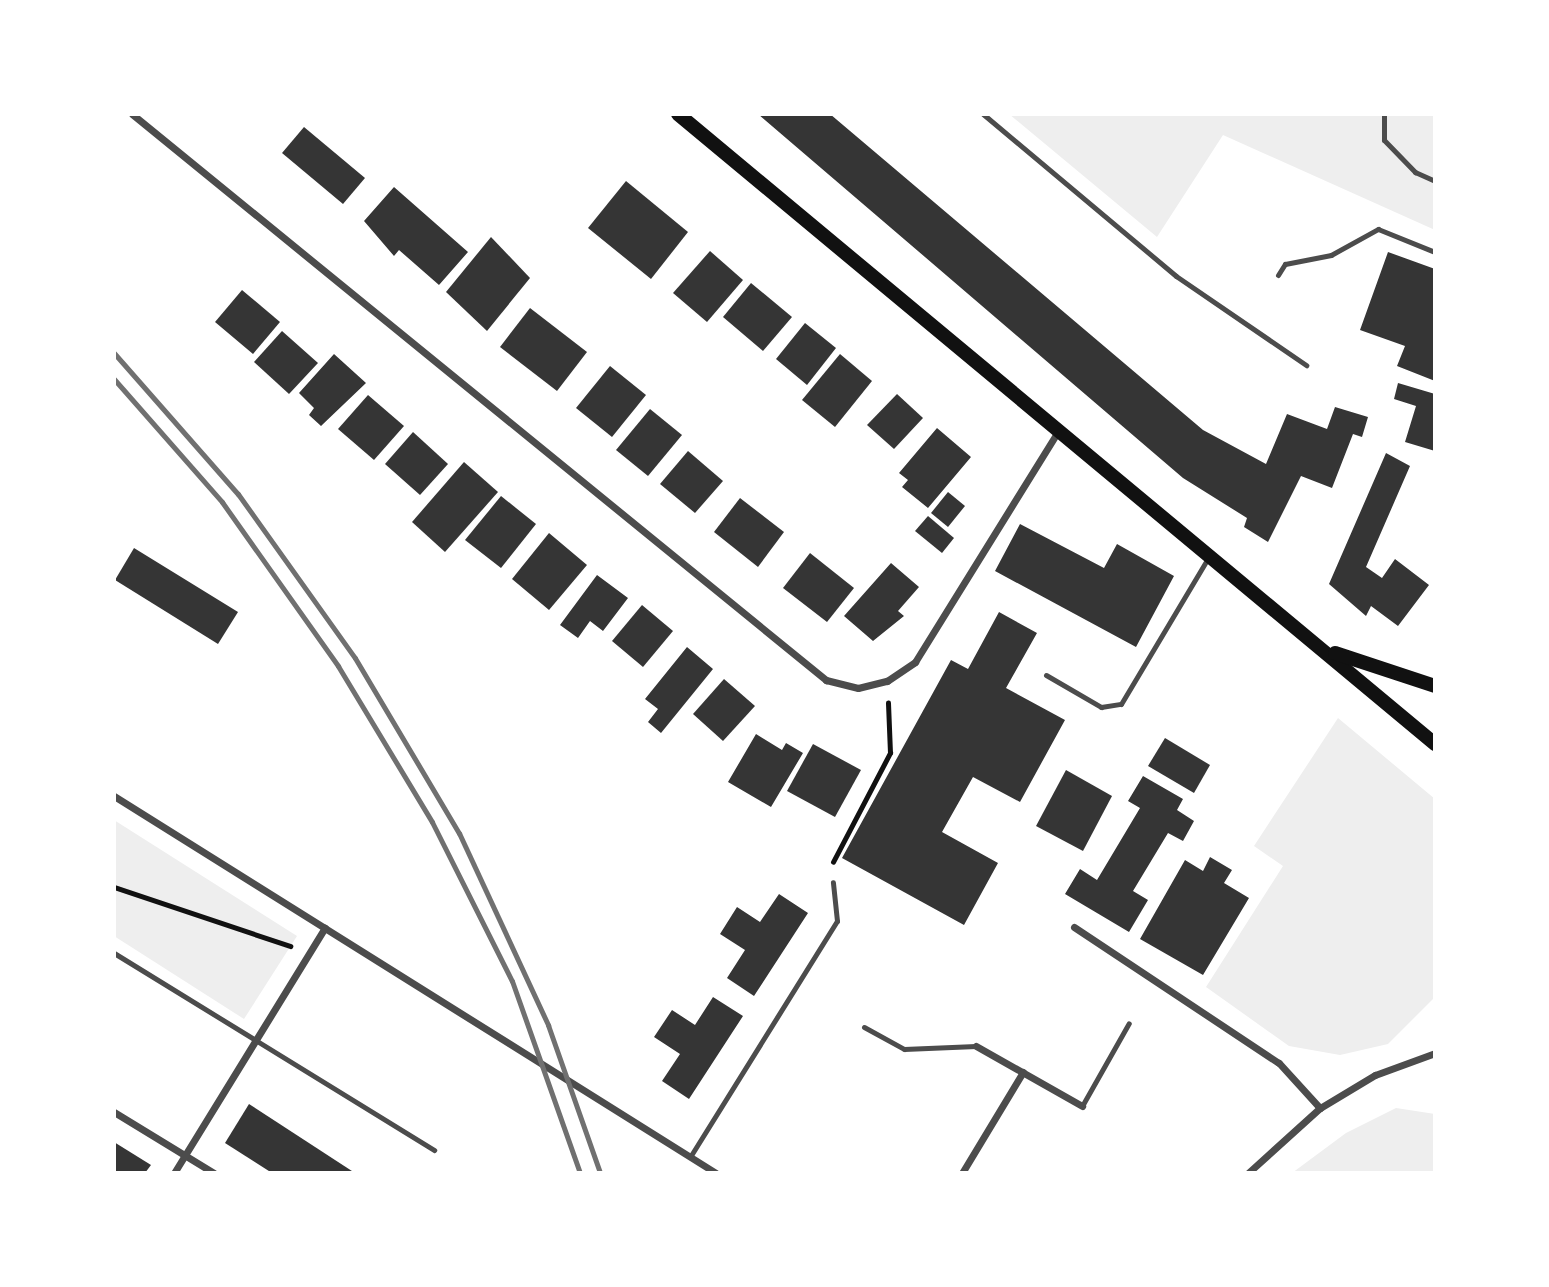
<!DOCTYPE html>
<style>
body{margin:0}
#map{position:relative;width:1549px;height:1287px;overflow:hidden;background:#fff;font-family:"Nunito Sans",sans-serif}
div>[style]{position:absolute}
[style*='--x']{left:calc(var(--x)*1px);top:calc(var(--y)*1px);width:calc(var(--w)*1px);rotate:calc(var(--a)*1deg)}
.green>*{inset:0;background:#eee}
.building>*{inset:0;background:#353535}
.path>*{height:4.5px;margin:-2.25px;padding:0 2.25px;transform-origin:2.25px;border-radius:2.25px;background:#111}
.service>*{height:5px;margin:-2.5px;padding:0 2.5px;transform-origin:2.5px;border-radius:2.5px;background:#4c4c4c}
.minor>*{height:7px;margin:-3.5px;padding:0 3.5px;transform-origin:3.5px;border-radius:3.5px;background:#4c4c4c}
.secondary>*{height:14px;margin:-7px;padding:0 7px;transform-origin:7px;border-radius:7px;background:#111}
.rail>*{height:5px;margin:-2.5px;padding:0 2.5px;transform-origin:2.5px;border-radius:2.5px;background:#707070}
span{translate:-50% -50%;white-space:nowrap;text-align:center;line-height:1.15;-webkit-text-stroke:7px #fff;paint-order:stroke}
.frame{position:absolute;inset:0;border:116px solid #fff;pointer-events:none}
</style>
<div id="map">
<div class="green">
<i style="clip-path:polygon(1009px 114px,1435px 114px,1435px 230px,1223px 135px,1157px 237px)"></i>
<i style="clip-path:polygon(1338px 718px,1435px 799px,1435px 997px,1388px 1044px,1340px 1055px,1289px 1046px,1206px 987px,1283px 866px,1254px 846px)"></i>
<i style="clip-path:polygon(114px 820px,297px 936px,244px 1019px,114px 936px)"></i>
<i style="clip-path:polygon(1396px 1108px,1435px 1114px,1435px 1173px,1292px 1173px,1346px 1133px)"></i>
</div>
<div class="building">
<i style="clip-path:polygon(758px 114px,830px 114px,1203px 430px,1266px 464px,1287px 414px,1327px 429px,1335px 407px,1368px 417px,1362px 437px,1353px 434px,1332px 488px,1301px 476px,1268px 542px,1244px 527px,1247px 518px,1183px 478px)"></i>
<i style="clip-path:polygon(304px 127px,365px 178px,343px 204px,282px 153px)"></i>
<i style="clip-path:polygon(626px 181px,688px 232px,651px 279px,588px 228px)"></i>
<i style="clip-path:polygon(394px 187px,468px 252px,439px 285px,399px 250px,394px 256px,364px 221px)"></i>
<i style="clip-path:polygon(491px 237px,530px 278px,487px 331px,446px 292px)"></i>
<i style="clip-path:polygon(710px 251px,743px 280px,707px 322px,673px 293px)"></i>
<i style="clip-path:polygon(1388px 252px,1435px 269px,1435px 381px,1397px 366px,1405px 346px,1360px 330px)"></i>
<i style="clip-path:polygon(751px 283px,792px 317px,763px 351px,723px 317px)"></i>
<i style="clip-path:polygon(242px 290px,280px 322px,253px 354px,215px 322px)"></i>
<i style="clip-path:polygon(530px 308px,587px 352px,557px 391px,500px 347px)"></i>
<i style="clip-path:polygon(805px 323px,836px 348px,807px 385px,776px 359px)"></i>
<i style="clip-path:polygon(282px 331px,318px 363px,289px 394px,254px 362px)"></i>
<i style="clip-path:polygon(334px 354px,366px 383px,321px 426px,309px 415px,314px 408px,299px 393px)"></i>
<i style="clip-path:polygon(840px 354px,872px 381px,835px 427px,802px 400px)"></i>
<i style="clip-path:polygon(610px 366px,646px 395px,612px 437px,576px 408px)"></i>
<i style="clip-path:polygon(1398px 383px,1435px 394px,1435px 451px,1405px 442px,1416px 406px,1394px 399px)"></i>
<i style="clip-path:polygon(897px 394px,923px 418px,894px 449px,867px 425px)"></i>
<i style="clip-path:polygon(368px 395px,404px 426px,374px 460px,338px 429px)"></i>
<i style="clip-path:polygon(650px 409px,682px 435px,648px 476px,616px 450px)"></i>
<i style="clip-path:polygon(937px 428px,971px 457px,928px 508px,902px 487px,908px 480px,899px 473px)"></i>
<i style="clip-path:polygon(413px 432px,448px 464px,420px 495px,385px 464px)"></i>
<i style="clip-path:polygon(688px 451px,723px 481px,695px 513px,660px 484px)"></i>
<i style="clip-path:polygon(1386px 453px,1410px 466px,1366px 567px,1382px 578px,1395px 559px,1429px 585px,1398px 626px,1371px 606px,1366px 616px,1329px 584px)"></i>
<i style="clip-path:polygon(464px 462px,498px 492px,445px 552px,412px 522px)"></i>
<i style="clip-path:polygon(948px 492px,965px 506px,948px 527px,931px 513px)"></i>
<i style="clip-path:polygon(501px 496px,536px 524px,501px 568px,465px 540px)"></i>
<i style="clip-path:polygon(740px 498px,784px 532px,758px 567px,714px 532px)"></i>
<i style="clip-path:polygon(928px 516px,954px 538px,942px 553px,915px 531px)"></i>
<i style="clip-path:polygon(1020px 524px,1104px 568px,1117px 544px,1174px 576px,1136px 647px,995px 571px)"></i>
<i style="clip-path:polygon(549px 533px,587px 565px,549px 610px,512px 579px)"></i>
<i style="clip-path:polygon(134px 548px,238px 612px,218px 644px,115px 580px)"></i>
<i style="clip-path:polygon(810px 553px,854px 588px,827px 622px,783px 588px)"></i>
<i style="clip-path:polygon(891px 563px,919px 587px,898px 611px,904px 616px,873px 641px,844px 616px)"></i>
<i style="clip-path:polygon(597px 575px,628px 598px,603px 631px,590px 621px,578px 638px,560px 625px)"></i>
<i style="clip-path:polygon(642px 605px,673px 631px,643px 667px,612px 641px)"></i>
<i style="clip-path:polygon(999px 612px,1037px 633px,1006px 688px,1065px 720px,1020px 802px,973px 777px,942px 832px,998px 863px,964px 925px,842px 858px,951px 660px,968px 669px)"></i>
<i style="clip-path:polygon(687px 647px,713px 669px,661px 733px,648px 722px,658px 709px,645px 699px)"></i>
<i style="clip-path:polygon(724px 679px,755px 706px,723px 741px,693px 714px)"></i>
<i style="clip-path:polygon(756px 734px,782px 750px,786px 743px,803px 753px,771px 807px,728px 782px)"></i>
<i style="clip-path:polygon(1165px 738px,1210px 765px,1194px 793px,1148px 766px)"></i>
<i style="clip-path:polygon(813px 744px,861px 770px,835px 817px,787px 791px)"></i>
<i style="clip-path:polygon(1066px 770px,1112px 796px,1083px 851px,1036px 826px)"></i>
<i style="clip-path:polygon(1143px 776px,1183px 799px,1177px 810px,1194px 821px,1183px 841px,1168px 833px,1133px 891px,1148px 900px,1129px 932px,1065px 894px,1080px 869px,1097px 880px,1140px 808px,1128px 801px)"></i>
<i style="clip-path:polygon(1210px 857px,1232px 870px,1224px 883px,1249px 898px,1203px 975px,1140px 939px,1185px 860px,1203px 871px)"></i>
<i style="clip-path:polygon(779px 894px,808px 913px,754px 996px,727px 978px,745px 950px,720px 934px,737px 907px,760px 922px)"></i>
<i style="clip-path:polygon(713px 997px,743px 1016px,689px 1099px,662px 1081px,680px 1054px,654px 1037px,672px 1010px,695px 1025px)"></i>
<i style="clip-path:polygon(249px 1104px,355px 1173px,272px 1173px,225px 1143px)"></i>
<i style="clip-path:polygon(114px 1142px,151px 1165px,145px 1173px,114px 1173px)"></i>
</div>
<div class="path">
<i style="--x:833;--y:862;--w:123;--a:-62.4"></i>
<i style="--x:890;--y:753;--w:50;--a:-92.3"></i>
<i style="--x:114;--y:887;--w:186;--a:18.5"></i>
</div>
<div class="service">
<i style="--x:983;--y:114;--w:252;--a:40"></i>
<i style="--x:1176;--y:276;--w:158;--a:34.4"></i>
<i style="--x:1384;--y:114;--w:26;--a:90"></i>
<i style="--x:1384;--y:140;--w:45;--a:45.9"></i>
<i style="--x:1415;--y:172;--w:22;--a:24"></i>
<i style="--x:1278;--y:275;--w:13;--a:-58"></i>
<i style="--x:1285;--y:264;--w:47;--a:-11.1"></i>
<i style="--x:1331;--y:255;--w:54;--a:-29"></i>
<i style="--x:1378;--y:229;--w:61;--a:22"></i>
<i style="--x:1046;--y:675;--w:64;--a:30.2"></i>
<i style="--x:1101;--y:707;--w:20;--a:-9"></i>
<i style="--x:1121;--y:704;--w:170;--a:-59.2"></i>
<i style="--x:114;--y:953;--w:376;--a:31.6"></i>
<i style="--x:864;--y:1027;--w:46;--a:28.8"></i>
<i style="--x:904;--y:1049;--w:72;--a:-2.4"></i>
<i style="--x:1082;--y:1106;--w:95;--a:-60.5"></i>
<i style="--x:690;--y:1157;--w:278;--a:-58.1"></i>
<i style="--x:837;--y:921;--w:39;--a:-96"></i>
</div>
<div class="minor">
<i style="--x:132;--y:114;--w:896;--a:39.2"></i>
<i style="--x:826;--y:680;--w:33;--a:14"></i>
<i style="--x:858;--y:688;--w:30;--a:-14"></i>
<i style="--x:887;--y:681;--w:34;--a:-34"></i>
<i style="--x:915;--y:662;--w:273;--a:-58.2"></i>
<i style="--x:114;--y:796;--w:710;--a:32.06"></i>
<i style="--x:1074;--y:927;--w:246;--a:33.6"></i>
<i style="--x:1279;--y:1063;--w:61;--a:47.7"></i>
<i style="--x:976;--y:1046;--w:122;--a:29.5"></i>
<i style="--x:114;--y:1112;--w:117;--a:31.4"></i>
<i style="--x:174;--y:1173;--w:288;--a:-58.4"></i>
<i style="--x:962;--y:1173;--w:118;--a:-58.9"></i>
<i style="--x:1248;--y:1173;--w:97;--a:-42.1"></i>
<i style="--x:1320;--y:1108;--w:64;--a:-31"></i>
<i style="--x:1375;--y:1075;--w:64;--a:-20.1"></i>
</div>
<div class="secondary">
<i style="--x:678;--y:114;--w:985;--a:39.77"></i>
<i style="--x:1335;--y:653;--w:105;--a:18.3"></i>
</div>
<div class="rail">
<i style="--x:114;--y:353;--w:188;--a:48.7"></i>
<i style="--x:238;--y:494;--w:201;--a:54.5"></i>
<i style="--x:355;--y:658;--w:204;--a:59.3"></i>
<i style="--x:459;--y:833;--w:212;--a:65.1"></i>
<i style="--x:548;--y:1025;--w:157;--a:70.6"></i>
<i style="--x:114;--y:379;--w:164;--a:48.7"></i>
<i style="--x:222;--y:502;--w:201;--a:54.7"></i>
<i style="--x:338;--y:666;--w:182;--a:58.9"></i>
<i style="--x:432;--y:822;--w:178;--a:63.3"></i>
<i style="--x:512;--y:981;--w:204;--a:70.5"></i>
</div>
<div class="frame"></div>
</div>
